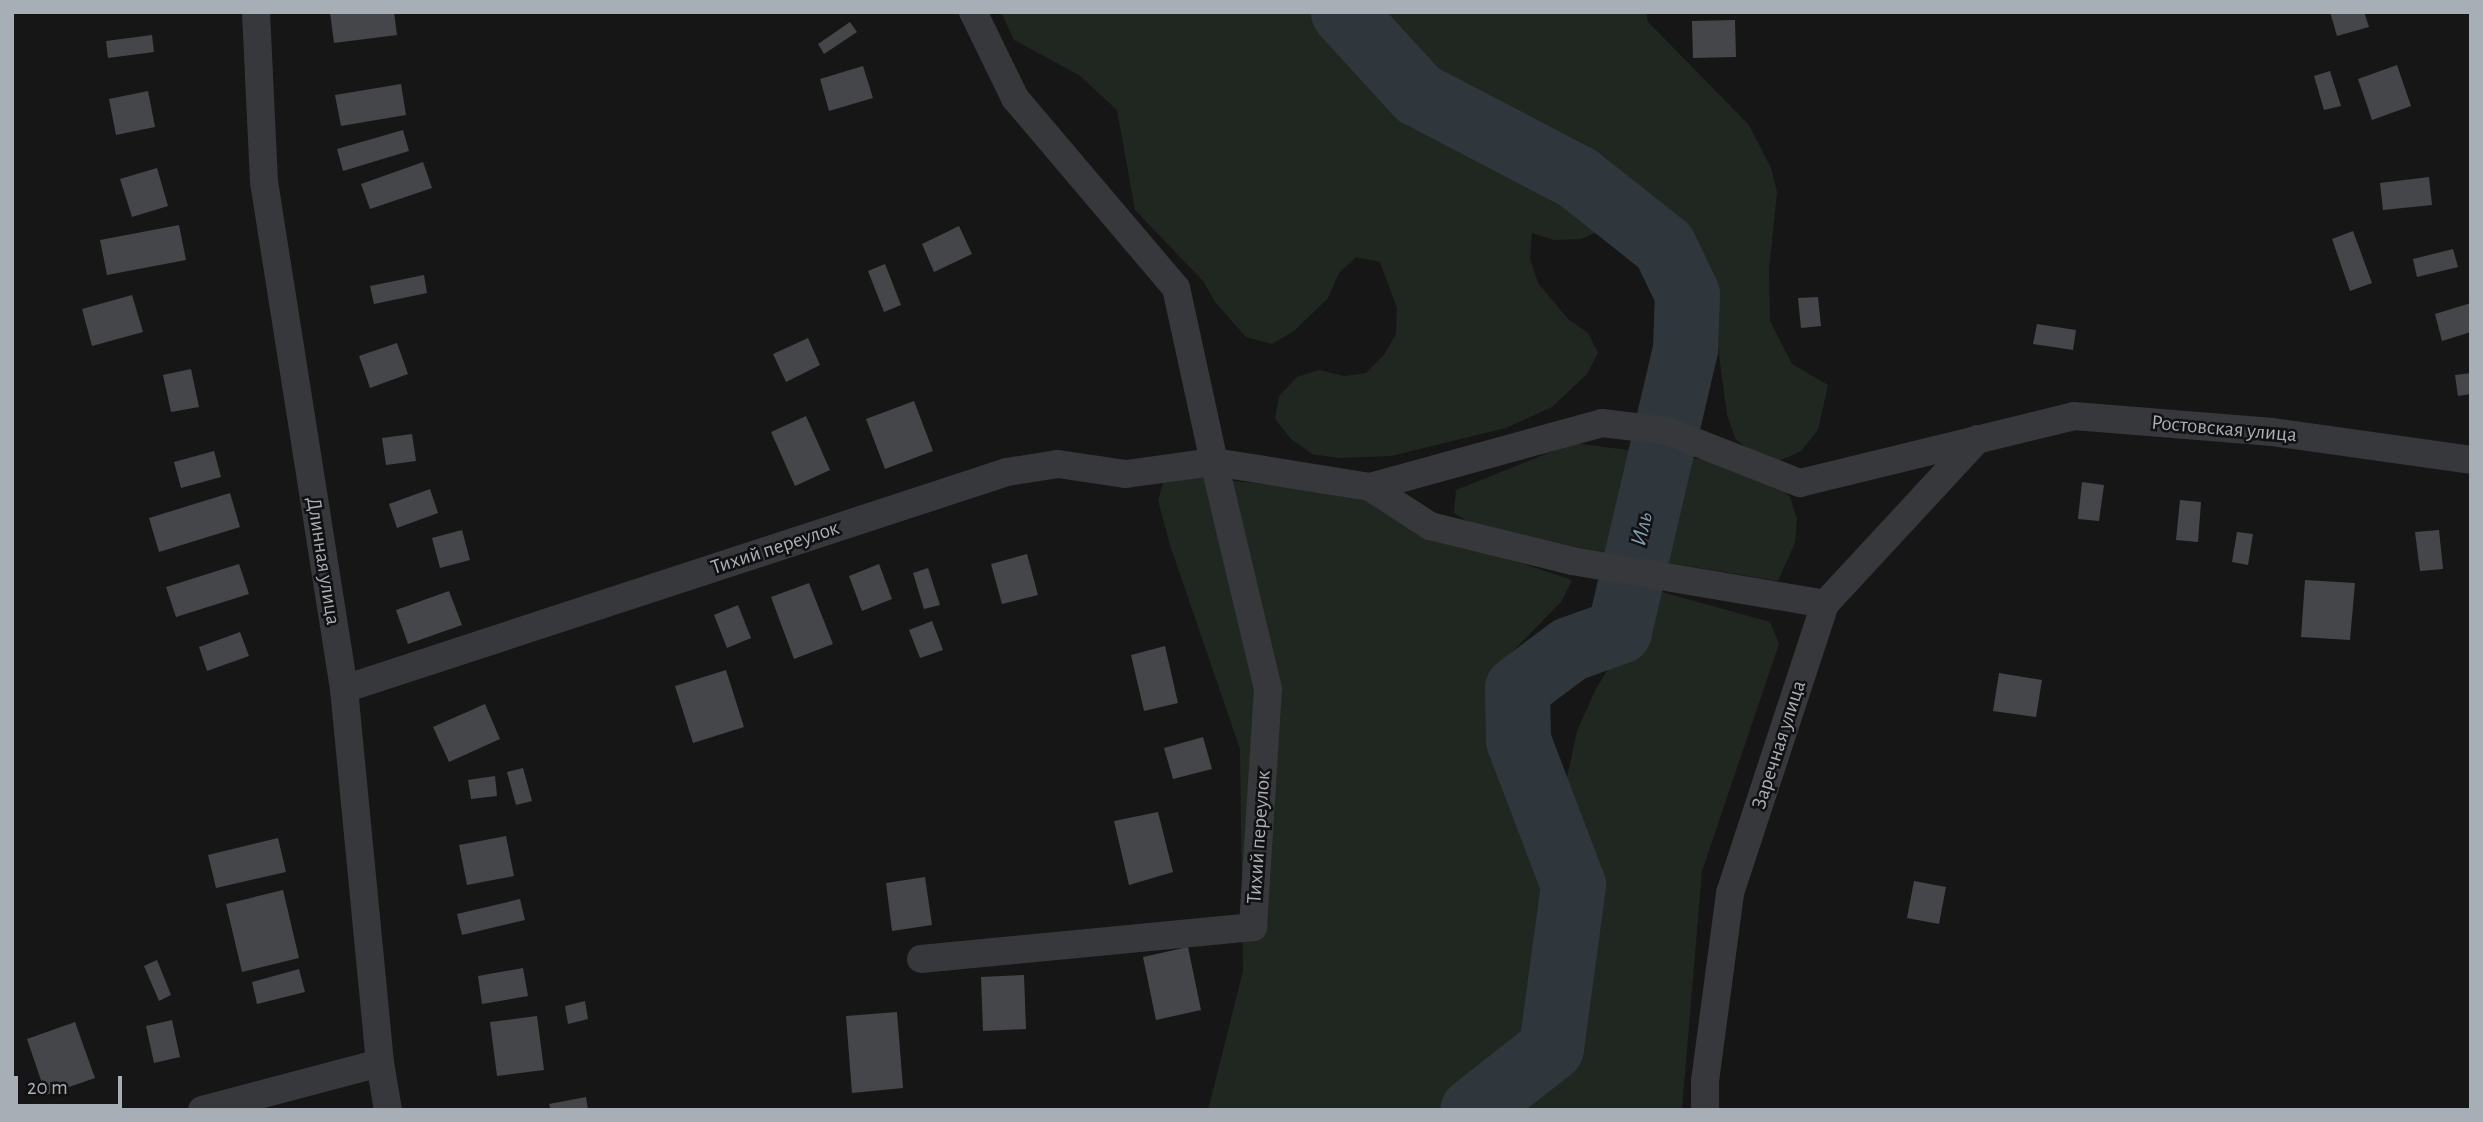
<!DOCTYPE html>
<meta charset="utf-8">
<style>
body{margin:0}
#map{position:relative;width:2483px;height:1122px;overflow:hidden;background:#161617;font-family:"Alegreya Sans",sans-serif}
div>[style]{position:absolute}
[style*='--x']{left:calc(var(--x)*1px);top:calc(var(--y)*1px);width:calc(var(--w)*1px);rotate:calc(var(--a)*1deg)}
.green>*{inset:0;background:#202720}
.river>*{height:65px;margin:-32.5px;padding:0 32.5px;transform-origin:32.5px;border-radius:32.5px;background:#2f373c}
.building>*{inset:0;background:#45464a}
.minor>*{height:28px;margin:-14px;padding:0 14px;transform-origin:14px;border-radius:14px;background:#37383c}
span{translate:-50% -50%;white-space:nowrap;text-align:center;line-height:1.15;-webkit-text-stroke:5px #111112;paint-order:stroke}
.street-label{font-size:21px;color:#a8aeb6}
.water-label{font-size:23px;color:#829daf;font-style:italic}
.frame{position:absolute;inset:0;border:14px solid #a8aeb6;pointer-events:none}
.scale{position:absolute;left:14px;top:1076px;width:108px;height:32px;box-sizing:border-box;border:4px solid #a8aeb6;border-top:0;padding-left:9px;font-size:21px;line-height:24px;white-space:nowrap;color:#a8aeb6;-webkit-text-stroke:5px #111112;paint-order:stroke}
</style>
<div id="map">
<div class="green">
<i style="clip-path:polygon(1001px 12px,1646px 12px,1648px 22px,1749px 125px,1771px 168px,1777px 192px,1769px 270px,1770px 321px,1792px 364px,1828px 385px,1818px 430px,1801px 451px,1779px 461px,1753px 454px,1735px 438px,1727px 415px,1712px 302px,1701px 277px,1672px 237px,1648px 225px,1625px 220px,1581px 239px,1554px 240px,1532px 233px,1530px 259px,1538px 283px,1568px 319px,1588px 333px,1598px 353px,1587px 374px,1552px 407px,1506px 428px,1391px 456px,1338px 458px,1312px 454px,1291px 439px,1275px 419px,1279px 396px,1297px 377px,1319px 370px,1344px 376px,1366px 373px,1384px 355px,1396px 334px,1397px 308px,1380px 262px,1356px 257px,1339px 273px,1328px 298px,1294px 331px,1272px 344px,1246px 337px,1215px 302px,1203px 281px,1135px 210px,1117px 110px,1079px 75px,1014px 40px)"></i>
<i style="clip-path:polygon(1573px 443px,1707px 460px,1730px 466px,1750px 479px,1773px 481px,1790px 497px,1797px 519px,1795px 543px,1778px 581px,1551px 543px,1475px 526px,1454px 513px,1456px 490px)"></i>
<i style="clip-path:polygon(1188px 476px,1355px 494px,1506px 558px,1572px 580px,1562px 601px,1512px 652px,1507px 785px,1562px 801px,1577px 731px,1596px 689px,1655px 590px,1770px 622px,1779px 644px,1702px 871px,1682px 1110px,1208px 1110px,1243px 971px,1240px 749px,1170px 545px,1158px 500px,1165px 477px)"></i>
</div>
<div class="river">
<i style="--x:1343;--y:12;--w:111;--a:47.6"></i>
<i style="--x:1418;--y:94;--w:179;--a:27.6"></i>
<i style="--x:1577;--y:177;--w:111;--a:38.4"></i>
<i style="--x:1664;--y:246;--w:53;--a:64.4"></i>
<i style="--x:1687;--y:294;--w:55;--a:92.1"></i>
<i style="--x:1685;--y:349;--w:290;--a:103.2"></i>
<i style="--x:1619;--y:631;--w:53;--a:160.2"></i>
<i style="--x:1569;--y:649;--w:65;--a:143.1"></i>
<i style="--x:1517;--y:688;--w:52;--a:88.9"></i>
<i style="--x:1518;--y:740;--w:155;--a:69.2"></i>
<i style="--x:1573;--y:885;--w:164;--a:97.7"></i>
<i style="--x:1551;--y:1048;--w:100;--a:141.9"></i>
</div>
<div class="building">
<i style="clip-path:polygon(330px 12px,394px 12px,397px 35px,334px 43px)"></i>
<i style="clip-path:polygon(2330px 12px,2364px 12px,2369px 27px,2337px 36px)"></i>
<i style="clip-path:polygon(1735px 20px,1736px 57px,1693px 58px,1692px 21px)"></i>
<i style="clip-path:polygon(850px 22px,857px 32px,824px 54px,818px 44px)"></i>
<i style="clip-path:polygon(152px 35px,154px 52px,108px 58px,106px 41px)"></i>
<i style="clip-path:polygon(2397px 65px,2411px 106px,2372px 120px,2358px 79px)"></i>
<i style="clip-path:polygon(863px 66px,873px 98px,829px 111px,820px 79px)"></i>
<i style="clip-path:polygon(2330px 71px,2341px 106px,2324px 110px,2314px 76px)"></i>
<i style="clip-path:polygon(401px 84px,406px 115px,341px 126px,335px 95px)"></i>
<i style="clip-path:polygon(148px 91px,155px 127px,116px 135px,109px 99px)"></i>
<i style="clip-path:polygon(403px 130px,409px 151px,343px 171px,337px 149px)"></i>
<i style="clip-path:polygon(423px 162px,432px 188px,370px 209px,361px 184px)"></i>
<i style="clip-path:polygon(157px 168px,168px 206px,132px 217px,120px 179px)"></i>
<i style="clip-path:polygon(2429px 177px,2432px 205px,2383px 210px,2380px 183px)"></i>
<i style="clip-path:polygon(179px 225px,186px 260px,107px 275px,100px 240px)"></i>
<i style="clip-path:polygon(959px 226px,972px 254px,934px 272px,922px 244px)"></i>
<i style="clip-path:polygon(2353px 231px,2372px 283px,2350px 291px,2332px 239px)"></i>
<i style="clip-path:polygon(2453px 249px,2458px 267px,2417px 277px,2413px 259px)"></i>
<i style="clip-path:polygon(885px 264px,901px 305px,884px 312px,868px 271px)"></i>
<i style="clip-path:polygon(424px 275px,427px 293px,374px 304px,370px 286px)"></i>
<i style="clip-path:polygon(132px 295px,143px 332px,92px 346px,82px 309px)"></i>
<i style="clip-path:polygon(1818px 297px,1821px 326px,1801px 328px,1798px 298px)"></i>
<i style="clip-path:polygon(2471px 303px,2471px 332px,2442px 341px,2435px 314px)"></i>
<i style="clip-path:polygon(2037px 324px,2076px 330px,2073px 350px,2033px 344px)"></i>
<i style="clip-path:polygon(808px 338px,820px 365px,786px 382px,773px 354px)"></i>
<i style="clip-path:polygon(397px 343px,408px 374px,370px 388px,359px 356px)"></i>
<i style="clip-path:polygon(191px 369px,199px 407px,171px 412px,163px 375px)"></i>
<i style="clip-path:polygon(2471px 373px,2471px 394px,2458px 396px,2455px 375px)"></i>
<i style="clip-path:polygon(914px 401px,933px 451px,885px 469px,866px 419px)"></i>
<i style="clip-path:polygon(806px 416px,830px 470px,795px 486px,771px 432px)"></i>
<i style="clip-path:polygon(412px 434px,416px 461px,386px 465px,382px 438px)"></i>
<i style="clip-path:polygon(214px 451px,221px 477px,181px 488px,174px 462px)"></i>
<i style="clip-path:polygon(2082px 482px,2104px 485px,2099px 521px,2078px 519px)"></i>
<i style="clip-path:polygon(430px 489px,438px 513px,397px 528px,389px 504px)"></i>
<i style="clip-path:polygon(230px 493px,240px 527px,159px 552px,149px 518px)"></i>
<i style="clip-path:polygon(2180px 500px,2201px 502px,2198px 542px,2176px 540px)"></i>
<i style="clip-path:polygon(462px 530px,470px 560px,440px 568px,432px 538px)"></i>
<i style="clip-path:polygon(2439px 530px,2443px 569px,2420px 571px,2415px 532px)"></i>
<i style="clip-path:polygon(2237px 532px,2253px 534px,2248px 565px,2232px 562px)"></i>
<i style="clip-path:polygon(1027px 554px,1038px 595px,1002px 604px,991px 564px)"></i>
<i style="clip-path:polygon(239px 564px,249px 594px,176px 617px,166px 587px)"></i>
<i style="clip-path:polygon(879px 564px,892px 599px,862px 611px,849px 576px)"></i>
<i style="clip-path:polygon(928px 568px,940px 605px,924px 609px,913px 573px)"></i>
<i style="clip-path:polygon(2305px 580px,2355px 583px,2350px 640px,2301px 637px)"></i>
<i style="clip-path:polygon(809px 583px,833px 644px,794px 659px,771px 597px)"></i>
<i style="clip-path:polygon(449px 591px,462px 625px,408px 644px,396px 610px)"></i>
<i style="clip-path:polygon(738px 605px,751px 638px,727px 648px,714px 615px)"></i>
<i style="clip-path:polygon(932px 621px,943px 650px,920px 658px,909px 630px)"></i>
<i style="clip-path:polygon(240px 632px,249px 656px,207px 671px,199px 647px)"></i>
<i style="clip-path:polygon(1165px 646px,1178px 703px,1144px 711px,1131px 655px)"></i>
<i style="clip-path:polygon(726px 670px,744px 727px,693px 743px,675px 686px)"></i>
<i style="clip-path:polygon(1999px 673px,2042px 680px,2036px 717px,1993px 711px)"></i>
<i style="clip-path:polygon(485px 704px,500px 739px,449px 762px,433px 727px)"></i>
<i style="clip-path:polygon(1203px 737px,1212px 769px,1173px 779px,1164px 748px)"></i>
<i style="clip-path:polygon(523px 768px,532px 801px,516px 805px,507px 772px)"></i>
<i style="clip-path:polygon(495px 776px,497px 796px,471px 799px,468px 780px)"></i>
<i style="clip-path:polygon(1158px 812px,1173px 872px,1129px 885px,1114px 821px)"></i>
<i style="clip-path:polygon(506px 836px,514px 876px,467px 885px,459px 845px)"></i>
<i style="clip-path:polygon(278px 838px,286px 872px,216px 888px,208px 855px)"></i>
<i style="clip-path:polygon(925px 877px,932px 925px,892px 931px,886px 883px)"></i>
<i style="clip-path:polygon(1914px 881px,1946px 887px,1939px 924px,1907px 918px)"></i>
<i style="clip-path:polygon(283px 890px,299px 958px,242px 972px,226px 904px)"></i>
<i style="clip-path:polygon(520px 899px,525px 920px,462px 935px,457px 914px)"></i>
<i style="clip-path:polygon(1188px 947px,1201px 1010px,1156px 1020px,1143px 957px)"></i>
<i style="clip-path:polygon(157px 960px,171px 995px,159px 1001px,144px 966px)"></i>
<i style="clip-path:polygon(523px 968px,528px 996px,482px 1004px,478px 976px)"></i>
<i style="clip-path:polygon(299px 969px,305px 992px,257px 1004px,252px 982px)"></i>
<i style="clip-path:polygon(1024px 975px,1026px 1029px,983px 1031px,981px 977px)"></i>
<i style="clip-path:polygon(585px 1001px,588px 1019px,568px 1024px,565px 1006px)"></i>
<i style="clip-path:polygon(897px 1012px,903px 1088px,852px 1093px,846px 1016px)"></i>
<i style="clip-path:polygon(537px 1016px,544px 1070px,497px 1076px,490px 1022px)"></i>
<i style="clip-path:polygon(172px 1020px,180px 1057px,154px 1063px,146px 1026px)"></i>
<i style="clip-path:polygon(75px 1022px,95px 1078px,46px 1095px,27px 1039px)"></i>
<i style="clip-path:polygon(586px 1097px,588px 1110px,551px 1110px,549px 1104px)"></i>
</div>
<div class="minor">
<i style="--x:256;--y:12;--w:170;--a:87.3"></i>
<i style="--x:264;--y:182;--w:513;--a:81.03"></i>
<i style="--x:344;--y:689;--w:376;--a:84.5"></i>
<i style="--x:380;--y:1063;--w:48;--a:80.3"></i>
<i style="--x:1370;--y:487;--w:241;--a:-15.4"></i>
<i style="--x:1602;--y:423;--w:65;--a:7"></i>
<i style="--x:1667;--y:431;--w:143;--a:21.4"></i>
<i style="--x:1800;--y:483;--w:282;--a:-13.7"></i>
<i style="--x:2074;--y:416;--w:199;--a:4.6"></i>
<i style="--x:2272;--y:432;--w:201;--a:8"></i>
<i style="--x:344;--y:689;--w:698;--a:-18.12"></i>
<i style="--x:1007;--y:472;--w:52;--a:-8.9"></i>
<i style="--x:1058;--y:464;--w:69;--a:8.4"></i>
<i style="--x:1126;--y:474;--w:89;--a:-7.8"></i>
<i style="--x:1214;--y:462;--w:158;--a:9.1"></i>
<i style="--x:1370;--y:487;--w:72;--a:33"></i>
<i style="--x:1430;--y:526;--w:146;--a:13.8"></i>
<i style="--x:1572;--y:561;--w:257;--a:9.6"></i>
<i style="--x:921;--y:959;--w:334;--a:-5.5"></i>
<i style="--x:1253;--y:927;--w:238;--a:-86.4"></i>
<i style="--x:1268;--y:689;--w:233;--a:-103.4"></i>
<i style="--x:1214;--y:462;--w:178;--a:-102.3"></i>
<i style="--x:1176;--y:288;--w:249;--a:-130.3"></i>
<i style="--x:1015;--y:98;--w:96;--a:-116"></i>
<i style="--x:202;--y:1110;--w:184;--a:-14.8"></i>
<i style="--x:1705;--y:1110;--w:29;--a:-90"></i>
<i style="--x:1705;--y:1081;--w:190;--a:-82.4"></i>
<i style="--x:1730;--y:893;--w:304;--a:-71.8"></i>
<i style="--x:1825;--y:604;--w:225;--a:-47.2"></i>
</div>
<div class="street-label">
<span style="left:2224px;top:429px;rotate:5deg">Ростовская улица</span>
<span style="left:775px;top:548px;rotate:-18deg">Тихий переулок</span>
<span style="left:323px;top:561px;rotate:81deg">Длинная улица</span>
<span style="left:1779px;top:745px;rotate:-72deg">Заречная улица</span>
<span style="left:1259px;top:837px;rotate:-86deg">Тихий переулок</span>
</div>
<div class="water-label">
<span style="left:1643px;top:529px;rotate:-77deg">Иль</span>
</div>
<div class="frame"></div>
<div class="scale">20 m</div>
</div>
